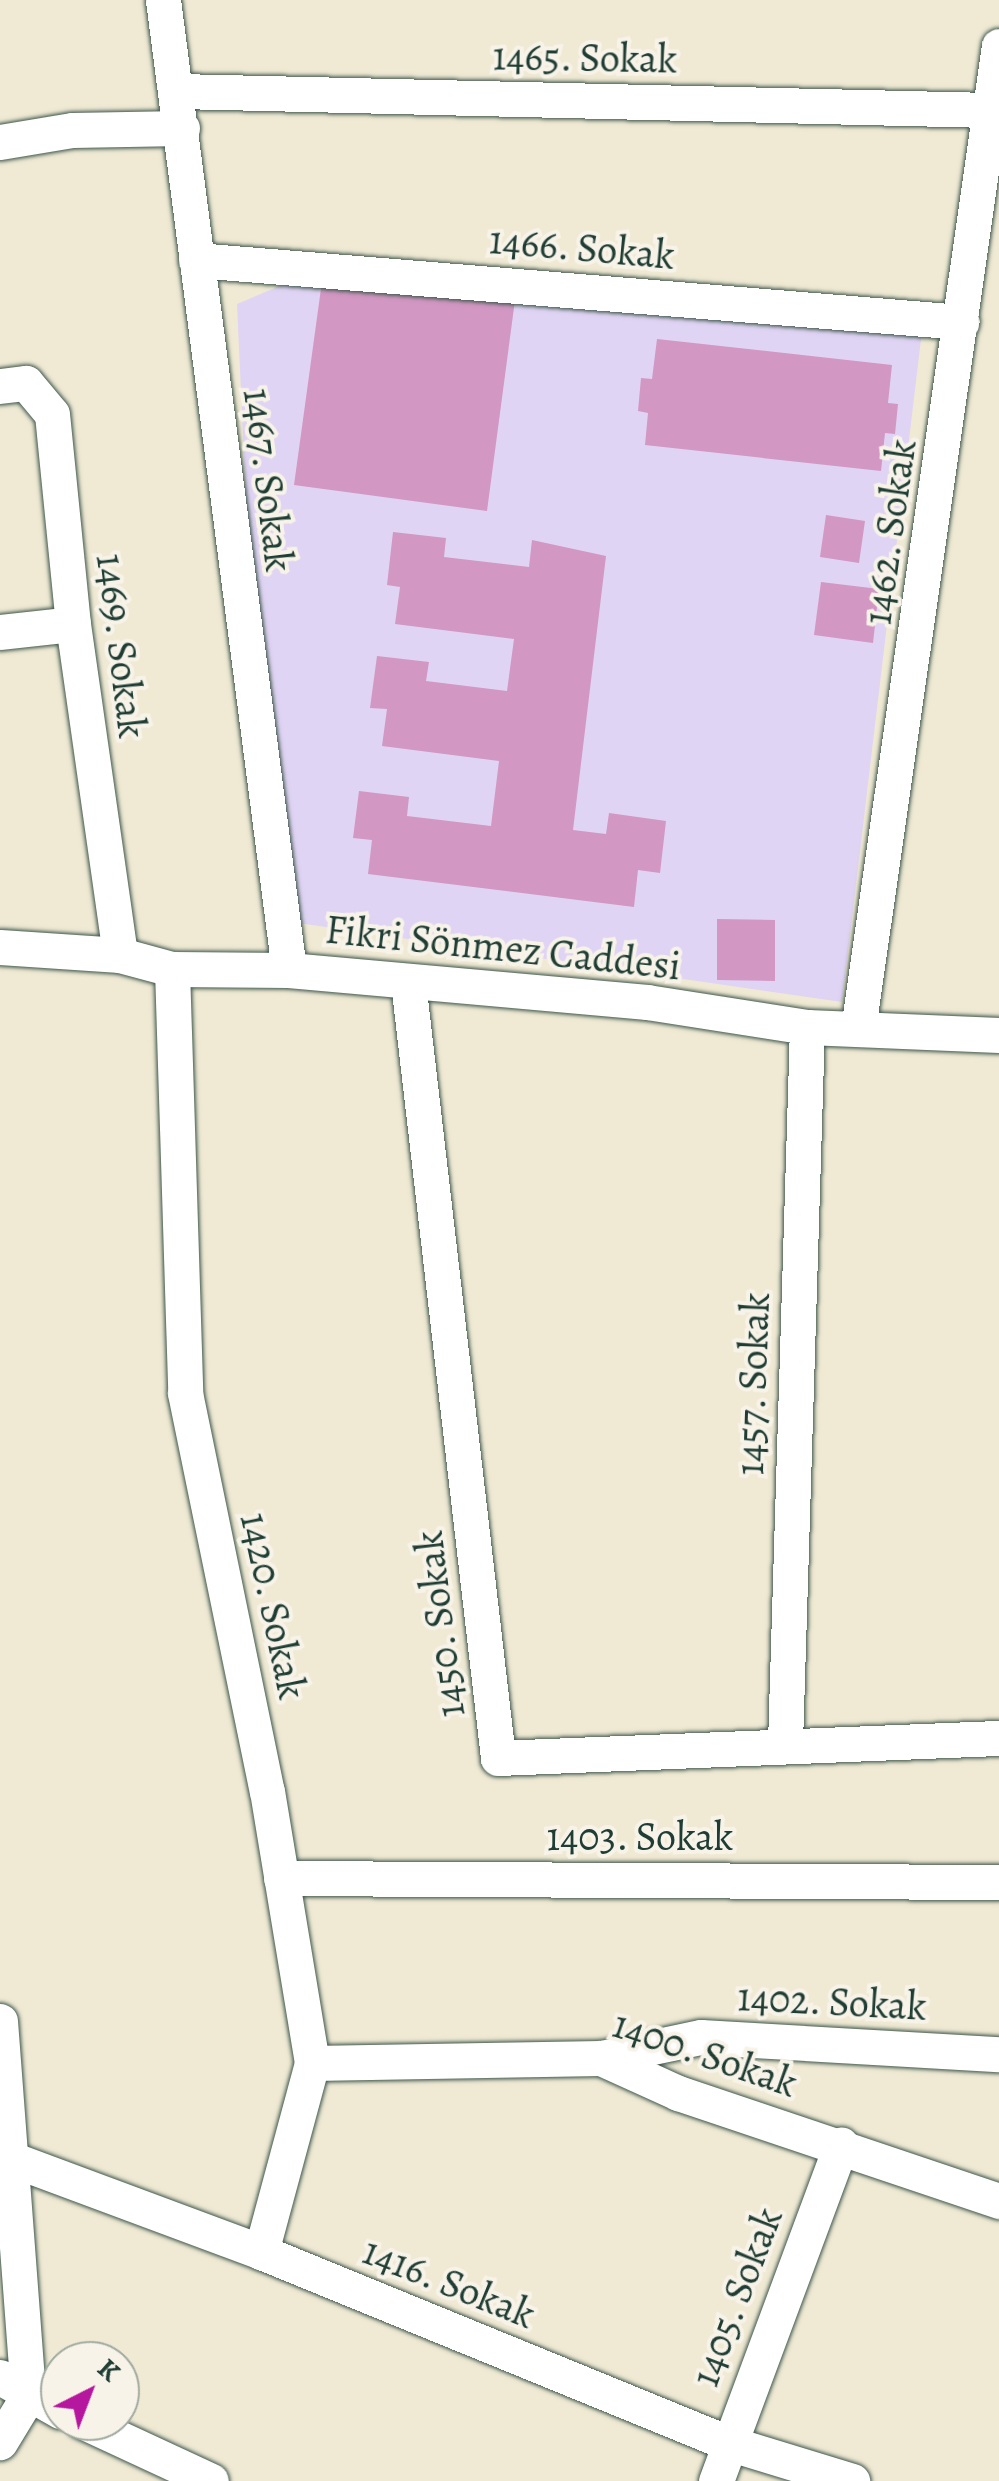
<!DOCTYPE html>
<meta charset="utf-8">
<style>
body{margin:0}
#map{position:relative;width:999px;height:2481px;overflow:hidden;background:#f0ead4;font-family:Alegreya,serif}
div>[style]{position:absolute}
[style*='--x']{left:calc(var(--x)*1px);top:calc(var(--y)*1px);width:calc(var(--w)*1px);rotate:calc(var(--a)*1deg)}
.built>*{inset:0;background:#e0d4f4}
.building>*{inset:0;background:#d297c3}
.roads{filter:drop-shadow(0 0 2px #3e574c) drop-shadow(0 0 2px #3e574c)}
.minor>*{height:35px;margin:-17.5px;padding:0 17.5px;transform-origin:17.5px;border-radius:17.5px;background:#fff}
span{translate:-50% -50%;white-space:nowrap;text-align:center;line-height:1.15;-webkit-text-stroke:8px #f7f3e8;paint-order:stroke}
.street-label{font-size:40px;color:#1f3d34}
.north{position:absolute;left:40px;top:2341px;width:100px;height:100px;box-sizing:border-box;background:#f7f3e8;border:2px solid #a1aaa0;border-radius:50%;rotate:42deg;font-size:28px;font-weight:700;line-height:40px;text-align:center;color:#1f3d34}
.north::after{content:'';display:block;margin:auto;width:35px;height:45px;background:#b5179e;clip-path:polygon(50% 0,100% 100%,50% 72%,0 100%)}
</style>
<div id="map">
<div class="built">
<i style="clip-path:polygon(315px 271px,922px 331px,842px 1002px,298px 923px,246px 501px,237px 304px)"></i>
</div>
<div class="building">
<i style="clip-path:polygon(323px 274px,515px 300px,487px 511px,294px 485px)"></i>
<i style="clip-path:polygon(657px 339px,892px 365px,888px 403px,898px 404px,895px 434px,885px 433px,881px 471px,645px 445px,648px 413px,638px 411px,641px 378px,652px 379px)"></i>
<i style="clip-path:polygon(826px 515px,865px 521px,859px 563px,820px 557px)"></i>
<i style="clip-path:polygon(393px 532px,446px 538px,444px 557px,529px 567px,532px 540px,606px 556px,573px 830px,606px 834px,609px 813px,666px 821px,660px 873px,638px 870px,634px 907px,368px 874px,372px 840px,353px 838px,359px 791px,409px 797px,407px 816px,491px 826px,499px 761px,382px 746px,387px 709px,370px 708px,377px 656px,429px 662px,426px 681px,507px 691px,514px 639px,395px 624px,400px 587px,387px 585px)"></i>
<i style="clip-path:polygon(821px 582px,879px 589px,873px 643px,814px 635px)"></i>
<i style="clip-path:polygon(717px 919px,775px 920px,775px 981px,717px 980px)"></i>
</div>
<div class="roads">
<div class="minor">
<i style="--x:163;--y:0;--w:978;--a:82.6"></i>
<i style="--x:178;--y:91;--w:812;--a:1.34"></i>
<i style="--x:0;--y:142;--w:73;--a:-9.5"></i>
<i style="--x:72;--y:130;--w:110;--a:-1"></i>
<i style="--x:196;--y:260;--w:768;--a:4.63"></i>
<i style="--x:0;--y:386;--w:26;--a:-7"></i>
<i style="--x:26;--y:383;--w:40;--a:50"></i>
<i style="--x:52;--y:414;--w:211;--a:84.3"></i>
<i style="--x:73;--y:624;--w:334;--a:81.9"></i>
<i style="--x:0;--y:632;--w:73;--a:-6.3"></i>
<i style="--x:0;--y:947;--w:120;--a:3.8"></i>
<i style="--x:120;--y:955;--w:54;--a:15.1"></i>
<i style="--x:172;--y:969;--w:117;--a:0.5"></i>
<i style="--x:289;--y:970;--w:359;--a:5.1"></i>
<i style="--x:647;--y:1002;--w:162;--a:8.9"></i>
<i style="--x:807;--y:1027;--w:192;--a:2.4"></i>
<i style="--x:172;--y:969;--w:424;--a:88.2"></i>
<i style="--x:185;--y:1393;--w:406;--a:78.4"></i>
<i style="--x:267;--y:1791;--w:276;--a:80.6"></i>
<i style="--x:312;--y:2063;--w:196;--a:105.1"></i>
<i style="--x:408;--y:982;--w:781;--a:83.38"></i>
<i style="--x:498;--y:1758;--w:501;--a:-2.29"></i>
<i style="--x:858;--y:1029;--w:993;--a:-81.84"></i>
<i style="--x:785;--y:1743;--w:716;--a:-88.24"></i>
<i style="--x:281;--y:1878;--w:718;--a:0.32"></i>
<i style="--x:0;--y:2021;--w:376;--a:85.7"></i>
<i style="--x:28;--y:2396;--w:54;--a:121.3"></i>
<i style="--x:601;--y:2058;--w:102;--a:-11.9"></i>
<i style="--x:701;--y:2037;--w:298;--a:3.3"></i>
<i style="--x:312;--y:2063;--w:289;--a:-1"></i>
<i style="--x:601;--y:2058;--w:85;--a:24.4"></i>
<i style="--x:678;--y:2093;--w:339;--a:18.6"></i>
<i style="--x:14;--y:2160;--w:264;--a:20.4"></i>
<i style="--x:261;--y:2252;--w:505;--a:22.24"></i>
<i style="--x:728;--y:2443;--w:130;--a:17"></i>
<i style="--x:0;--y:2377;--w:69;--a:29.5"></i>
<i style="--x:82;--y:2421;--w:142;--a:24.9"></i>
<i style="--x:716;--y:2481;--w:359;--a:-69.6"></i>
</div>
</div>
<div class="street-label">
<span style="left:585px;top:58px;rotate:1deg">1465. Sokak</span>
<span style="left:582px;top:248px;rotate:5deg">1466. Sokak</span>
<span style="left:268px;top:480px;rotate:83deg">1467. Sokak</span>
<span style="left:890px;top:532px;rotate:-82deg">1462. Sokak</span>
<span style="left:121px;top:646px;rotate:83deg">1469. Sokak</span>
<span style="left:503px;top:948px;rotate:6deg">Fikri Sönmez Caddesi</span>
<span style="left:753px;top:1384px;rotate:-88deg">1457. Sokak</span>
<span style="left:273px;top:1606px;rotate:78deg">1420. Sokak</span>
<span style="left:440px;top:1624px;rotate:-97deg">1450. Sokak</span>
<span style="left:640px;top:1837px">1403. Sokak</span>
<span style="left:832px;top:2002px;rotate:3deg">1402. Sokak</span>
<span style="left:705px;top:2054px;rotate:19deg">1400. Sokak</span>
<span style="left:449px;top:2283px;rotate:22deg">1416. Sokak</span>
<span style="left:737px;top:2297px;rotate:-69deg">1405. Sokak</span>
</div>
<div class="north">K</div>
</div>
